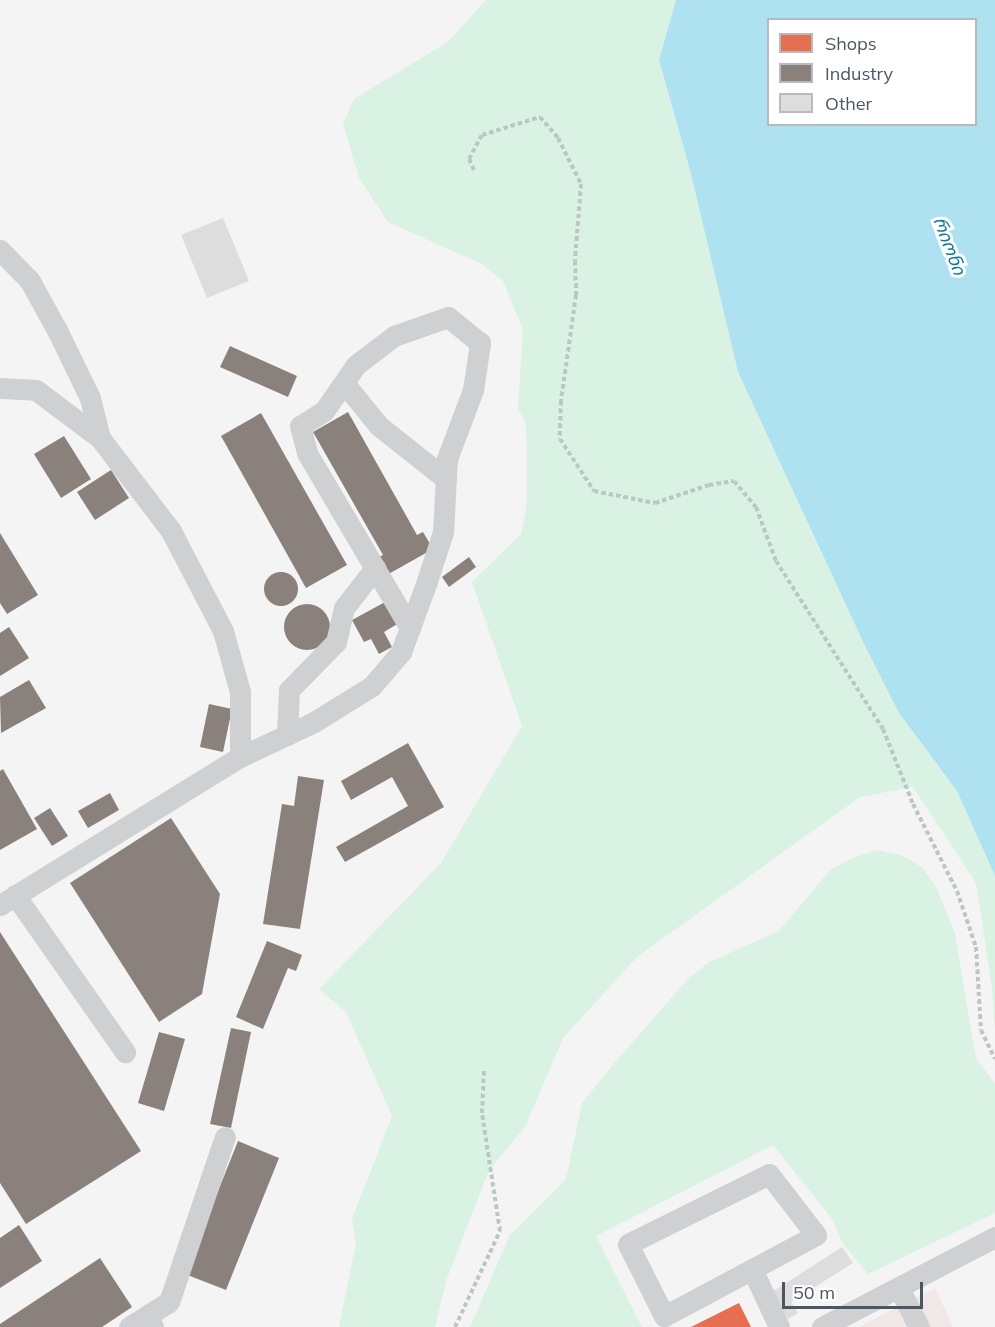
<!DOCTYPE html>
<meta charset="utf-8">
<style>
body{margin:0}
#map{position:relative;width:995px;height:1327px;overflow:hidden;background:#f4f4f4;font-family:Mulish,"Noto Sans Georgian",sans-serif}
div>[style]{position:absolute}
[style*='--x']{left:calc(var(--x)*1px);top:calc(var(--y)*1px);width:calc(var(--w)*1px);rotate:calc(var(--a)*1deg)}
.medical>*{inset:0;background:#f1e7e6}
.green>*{inset:0;background:#d9f2e3}
.water>*{inset:0;background:#aee2f0}
.shops>*{inset:0;background:#e76f51}
.industry>*{inset:0;background:#8a817c}
.round{border-radius:50%}
.building>*{inset:0;background:#ddddde}
.path>*{height:4px;margin-top:-2px;transform-origin:0;background:repeating-linear-gradient(90deg,#bcc7c4 0 4.5px,transparent 0 7.5px)}
.minor>*{height:21px;margin:-10.5px;padding:0 10.5px;transform-origin:10.5px;border-radius:10.5px;background:#ced0d2}
span{translate:-50% -50%;white-space:nowrap;text-align:center;line-height:1.15;-webkit-text-stroke:6px #fff;paint-order:stroke}
.water-label{font-size:18px;color:#0c7c9b;font-style:italic}
.legend{position:absolute;left:767px;top:18px;width:210px;height:108px;box-sizing:border-box;background:#fff;border:2px solid #b7bbc0;margin:0;padding:8px 10px;list-style:none;font-size:18px;color:#4a5661}
.legend li{display:flex;align-items:center;gap:12px;height:30px}
.legend b{width:30px;border:2px solid #b7bbc0}
.scale{position:absolute;left:782px;top:1282px;width:141px;height:27px;box-sizing:border-box;border:3px solid #4a5661;border-top:0;padding-left:8px;font-size:18px;line-height:21px;white-space:nowrap;color:#4a5661;-webkit-text-stroke:4px #fff;paint-order:stroke}
</style>
<div id="map">
<div class="medical">
<i style="clip-path:polygon(935px 1288px,953px 1327px,859px 1327px)"></i>
</div>
<div class="green">
<i style="clip-path:polygon(486px 0,676px 0,659px 60px,690px 170px,738px 372px,865px 646px,899px 713px,957px 791px,995px 876px,995px 1032px,992px 987px,976px 883px,913px 787px,860px 797px,637px 957px,563px 1038px,525px 1127px,489px 1170px,446px 1281px,435px 1327px,339px 1327px,356px 1243px,352px 1219px,392px 1116px,346px 1012px,319px 989px,441px 863px,522px 726px,472px 582px,521px 534px,526px 510px,527px 482px,526px 425px,518px 408px,523px 330px,503px 281px,482px 264px,388px 222px,359px 178px,343px 124px,354px 99px,448px 42px)"></i>
<i style="clip-path:polygon(877px 850px,901px 855px,922px 867px,936px 887px,955px 933px,976px 1058px,995px 1084px,995px 1213px,868px 1274px,841px 1241px,833px 1220px,773px 1145px,596px 1236px,642px 1327px,470px 1327px,510px 1235px,566px 1179px,582px 1103px,616px 1061px,689px 978px,709px 962px,779px 931px,830px 870px,850px 859px)"></i>
</div>
<div class="water">
<i style="clip-path:polygon(evenodd,676px 0,995px 0,995px 876px,957px 791px,899px 713px,865px 646px,738px 372px,690px 170px,659px 60px,676px 0,768px 20px,976px 20px,976px 124px,768px 124px,768px 20px)"></i>
</div>
<div class="shops">
<i style="clip-path:polygon(739px 1303px,751px 1327px,691px 1327px)"></i>
</div>
<div class="industry">
<i style="clip-path:polygon(230px 346px,297px 376px,288px 397px,220px 367px)"></i>
<i style="clip-path:polygon(348px 412px,417px 535px,423px 532px,433px 549px,385px 576px,375px 559px,383px 555px,313px 432px)"></i>
<i style="clip-path:polygon(261px 413px,347px 565px,306px 588px,221px 436px)"></i>
<i style="clip-path:polygon(64px 436px,91px 479px,61px 498px,34px 454px)"></i>
<i style="clip-path:polygon(111px 470px,129px 498px,95px 520px,77px 492px)"></i>
<i style="clip-path:polygon(0 533px,38px 595px,7px 614px,0 603px)"></i>
<i style="clip-path:polygon(469px 557px,476px 567px,449px 587px,442px 577px)"></i>
<i class="round" style="left:264px;top:572px;width:34px;height:34px"></i>
<i style="clip-path:polygon(387px 601px,399px 623px,384px 632px,392px 647px,379px 654px,371px 639px,364px 642px,352px 620px)"></i>
<i class="round" style="left:284px;top:604px;width:46px;height:46px"></i>
<i style="clip-path:polygon(9px 627px,29px 658px,0 676px,0 633px)"></i>
<i style="clip-path:polygon(29px 680px,46px 708px,1px 733px,0 697px)"></i>
<i style="clip-path:polygon(209px 704px,232px 709px,223px 752px,200px 747px)"></i>
<i style="clip-path:polygon(408px 743px,444px 807px,345px 862px,336px 847px,408px 806px,392px 777px,351px 800px,341px 781px)"></i>
<i style="clip-path:polygon(3px 769px,37px 829px,0 850px,0 771px)"></i>
<i style="clip-path:polygon(298px 776px,324px 780px,300px 929px,263px 924px,282px 804px,294px 806px)"></i>
<i style="clip-path:polygon(110px 793px,119px 810px,88px 828px,78px 811px)"></i>
<i style="clip-path:polygon(50px 808px,68px 836px,52px 846px,34px 818px)"></i>
<i style="clip-path:polygon(171px 818px,220px 894px,202px 994px,159px 1022px,70px 883px)"></i>
<i style="clip-path:polygon(0 932px,141px 1151px,26px 1224px,0 1183px)"></i>
<i style="clip-path:polygon(267px 941px,302px 955px,296px 971px,288px 968px,263px 1029px,236px 1017px)"></i>
<i style="clip-path:polygon(231px 1028px,251px 1032px,231px 1128px,210px 1124px)"></i>
<i style="clip-path:polygon(159px 1032px,185px 1039px,164px 1111px,138px 1103px)"></i>
<i style="clip-path:polygon(238px 1141px,279px 1158px,226px 1290px,185px 1274px)"></i>
<i style="clip-path:polygon(19px 1225px,42px 1261px,0 1288px,0 1238px)"></i>
<i style="clip-path:polygon(100px 1258px,132px 1307px,102px 1327px,0 1327px,0 1324px)"></i>
</div>
<div class="building">
<i style="clip-path:polygon(223px 218px,249px 281px,207px 298px,181px 235px)"></i>
<i style="clip-path:polygon(842px 1247px,853px 1263px,791px 1302px,798px 1313px,788px 1319px,772px 1292px)"></i>
</div>
<div class="path">
<i style="--x:474;--y:170;--w:12;--a:-114"></i>
<i style="--x:469;--y:159;--w:27;--a:-62"></i>
<i style="--x:482;--y:135;--w:61;--a:-17.2"></i>
<i style="--x:540;--y:117;--w:28;--a:49"></i>
<i style="--x:558;--y:138;--w:51;--a:63.4"></i>
<i style="--x:581;--y:184;--w:77;--a:94.5"></i>
<i style="--x:575;--y:261;--w:34;--a:88"></i>
<i style="--x:576;--y:295;--w:107;--a:98.1"></i>
<i style="--x:561;--y:401;--w:38;--a:92"></i>
<i style="--x:560;--y:439;--w:62;--a:56.8"></i>
<i style="--x:594;--y:491;--w:62;--a:11.1"></i>
<i style="--x:655;--y:503;--w:57;--a:-18.4"></i>
<i style="--x:709;--y:485;--w:25;--a:-9"></i>
<i style="--x:734;--y:481;--w:34;--a:50"></i>
<i style="--x:756;--y:507;--w:58;--a:69.7"></i>
<i style="--x:776;--y:561;--w:199;--a:57.5"></i>
<i style="--x:883;--y:729;--w:81;--a:68.2"></i>
<i style="--x:913;--y:804;--w:97;--a:63.2"></i>
<i style="--x:957;--y:891;--w:59;--a:71.3"></i>
<i style="--x:976;--y:947;--w:83;--a:86.6"></i>
<i style="--x:981;--y:1030;--w:32;--a:64"></i>
<i style="--x:455;--y:1327;--w:106;--a:-64.9"></i>
<i style="--x:500;--y:1231;--w:119;--a:-98.7"></i>
<i style="--x:482;--y:1113;--w:44;--a:-87.4"></i>
</div>
<div class="minor">
<i style="--x:0;--y:250;--w:43;--a:45.9"></i>
<i style="--x:30;--y:281;--w:58;--a:61.2"></i>
<i style="--x:58;--y:332;--w:73;--a:64.1"></i>
<i style="--x:90;--y:398;--w:41;--a:76"></i>
<i style="--x:344;--y:383;--w:55;--a:50.9"></i>
<i style="--x:379;--y:426;--w:85;--a:38.3"></i>
<i style="--x:0;--y:388;--w:36;--a:3"></i>
<i style="--x:36;--y:390;--w:80;--a:36.9"></i>
<i style="--x:100;--y:438;--w:117;--a:52.6"></i>
<i style="--x:171;--y:531;--w:113;--a:62.5"></i>
<i style="--x:223;--y:631;--w:63;--a:74.4"></i>
<i style="--x:240;--y:692;--w:65;--a:90"></i>
<i style="--x:287;--y:735;--w:45;--a:-87.5"></i>
<i style="--x:289;--y:690;--w:67;--a:-45.6"></i>
<i style="--x:336;--y:642;--w:35;--a:-77"></i>
<i style="--x:344;--y:608;--w:51;--a:-52.2"></i>
<i style="--x:15;--y:895;--w:192;--a:55"></i>
<i style="--x:0;--y:905;--w:282;--a:-31.7"></i>
<i style="--x:240;--y:757;--w:82;--a:-25.3"></i>
<i style="--x:314;--y:722;--w:68;--a:-31.8"></i>
<i style="--x:372;--y:686;--w:45;--a:-49.5"></i>
<i style="--x:401;--y:652;--w:72;--a:-69.8"></i>
<i style="--x:426;--y:584;--w:55;--a:-71.9"></i>
<i style="--x:443;--y:532;--w:73;--a:-86.9"></i>
<i style="--x:447;--y:459;--w:74;--a:-69.4"></i>
<i style="--x:473;--y:390;--w:48;--a:-81.5"></i>
<i style="--x:480;--y:343;--w:41;--a:-140.9"></i>
<i style="--x:448;--y:317;--w:57;--a:160.6"></i>
<i style="--x:394;--y:336;--w:48;--a:142.7"></i>
<i style="--x:356;--y:365;--w:56;--a:124.8"></i>
<i style="--x:324;--y:411;--w:28;--a:148"></i>
<i style="--x:300;--y:426;--w:28;--a:75"></i>
<i style="--x:307;--y:453;--w:203;--a:59.5"></i>
<i style="--x:769;--y:1174;--w:77;--a:52.4"></i>
<i style="--x:816;--y:1235;--w:172;--a:151.9"></i>
<i style="--x:664;--y:1316;--w:80;--a:-116.6"></i>
<i style="--x:628;--y:1244;--w:157;--a:-26.4"></i>
<i style="--x:752;--y:1269;--w:64;--a:65"></i>
<i style="--x:899;--y:1288;--w:44;--a:62.9"></i>
<i style="--x:129;--y:1327;--w:22;--a:-32"></i>
<i style="--x:153;--y:1327;--w:13;--a:-113"></i>
<i style="--x:148;--y:1315;--w:25;--a:-32"></i>
<i style="--x:169;--y:1302;--w:174;--a:-71.3"></i>
<i style="--x:822;--y:1327;--w:195;--a:-27.5"></i>
</div>
<div class="water-label">
<span style="left:949px;top:246px;rotate:69deg">რიონი</span>
</div>
<ul class="legend">
<li><b style="height:16px;background:#e76f51"></b>Shops</li>
<li><b style="height:16px;background:#8a817c"></b>Industry</li>
<li><b style="height:16px;background:#ddddde"></b>Other</li>
</ul>
<div class="scale">50 m</div>
</div>
